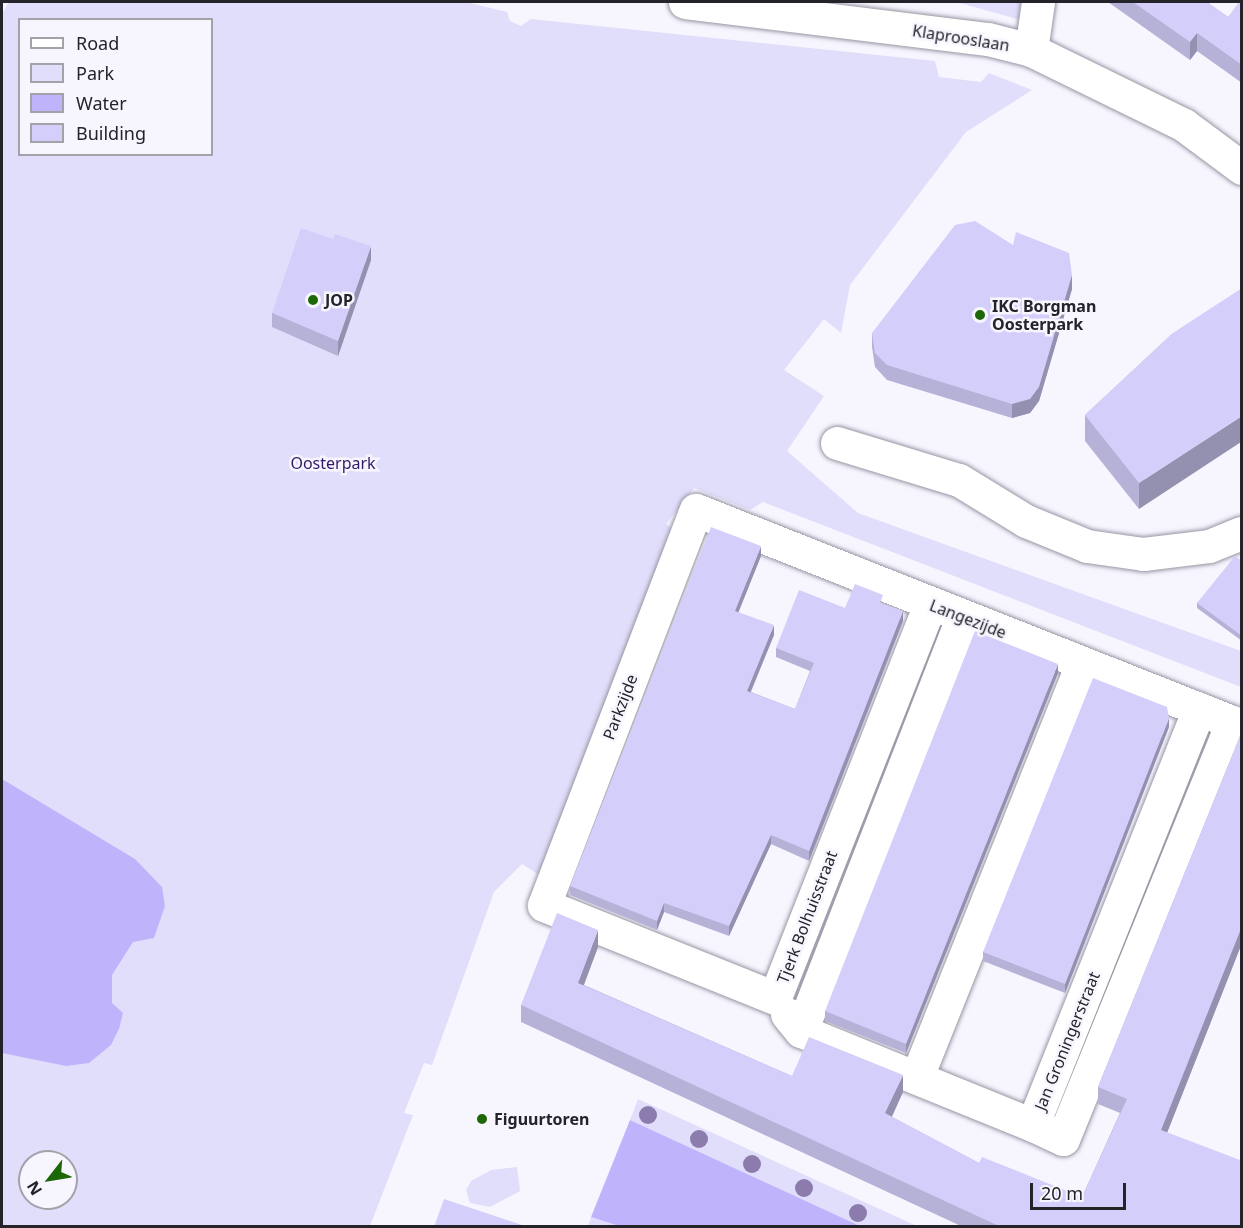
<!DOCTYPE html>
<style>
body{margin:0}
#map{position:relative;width:1243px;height:1228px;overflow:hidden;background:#f7f6ff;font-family:"Noto Sans",sans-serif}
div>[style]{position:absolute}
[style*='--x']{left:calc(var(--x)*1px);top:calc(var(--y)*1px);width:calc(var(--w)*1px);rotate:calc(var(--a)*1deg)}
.green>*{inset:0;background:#e1defb}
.water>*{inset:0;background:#bfb4fc}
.roads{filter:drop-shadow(0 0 2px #9796a4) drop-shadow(0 0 2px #9796a4)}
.minor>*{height:33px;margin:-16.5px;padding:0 16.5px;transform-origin:16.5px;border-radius:16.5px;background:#fff}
.trees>*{width:18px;height:18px;margin:-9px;border-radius:50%;background:#8b7cad}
.wall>*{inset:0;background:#b6b1d7}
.shaded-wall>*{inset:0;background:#9490af}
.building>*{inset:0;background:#d4cefa}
.dots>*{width:16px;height:16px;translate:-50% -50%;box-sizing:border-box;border:3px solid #f7f6ff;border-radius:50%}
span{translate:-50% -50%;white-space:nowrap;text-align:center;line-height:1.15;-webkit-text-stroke:5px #f7f6ff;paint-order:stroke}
.street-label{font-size:16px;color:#242329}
.poi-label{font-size:16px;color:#242329;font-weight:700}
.left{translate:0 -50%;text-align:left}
.park-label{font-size:16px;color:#32196a}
.frame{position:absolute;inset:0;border:3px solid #242329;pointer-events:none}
.legend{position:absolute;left:18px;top:18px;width:195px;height:138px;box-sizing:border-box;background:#f7f6ff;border:2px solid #a3a2a9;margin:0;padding:8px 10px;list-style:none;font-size:18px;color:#242329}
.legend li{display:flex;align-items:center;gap:12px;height:30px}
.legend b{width:30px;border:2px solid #a3a2a9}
.north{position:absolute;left:18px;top:1150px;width:60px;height:60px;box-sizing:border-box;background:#f7f6ff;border:2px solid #a3a2a9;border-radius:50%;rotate:239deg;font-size:16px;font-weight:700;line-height:24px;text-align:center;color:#242329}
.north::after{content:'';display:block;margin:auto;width:21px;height:27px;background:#1c6806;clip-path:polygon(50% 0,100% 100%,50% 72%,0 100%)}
.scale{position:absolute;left:1030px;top:1183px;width:96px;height:27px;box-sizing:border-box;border:3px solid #242329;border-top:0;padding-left:8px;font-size:18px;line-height:21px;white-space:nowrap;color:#242329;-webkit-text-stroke:4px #f7f6ff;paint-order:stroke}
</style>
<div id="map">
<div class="green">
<i style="clip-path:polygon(evenodd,9px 2px,466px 2px,507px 12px,510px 21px,521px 26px,531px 19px,935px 61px,939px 77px,981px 82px,989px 73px,1032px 90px,966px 132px,850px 285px,841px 333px,824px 319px,784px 370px,824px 396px,787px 451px,858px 513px,1241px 651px,1241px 687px,763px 502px,750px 510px,694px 488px,666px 524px,673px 529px,541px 876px,522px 864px,494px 892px,432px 1065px,424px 1063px,404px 1113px,413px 1115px,370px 1226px,2px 1226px,2px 13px,9px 2px,20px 20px,212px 20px,212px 154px,20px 154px,20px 20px,9px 2px,30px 1162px,66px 1162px,66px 1198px,30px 1198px,30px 1162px)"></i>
<i style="clip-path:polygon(956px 2px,1030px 2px,1024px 21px)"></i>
<i style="clip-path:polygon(922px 665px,933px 670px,804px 998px,792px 994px)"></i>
<i style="clip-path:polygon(638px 1099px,917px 1226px,860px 1226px,630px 1120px)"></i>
<i style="clip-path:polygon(517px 1167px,520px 1191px,490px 1207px,470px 1203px,466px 1190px,471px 1181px,491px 1170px)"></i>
<i style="clip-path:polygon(591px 1217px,619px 1226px,588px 1226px)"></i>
</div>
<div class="water">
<i style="clip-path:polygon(2px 779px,135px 859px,162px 887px,165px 906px,154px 938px,133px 942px,112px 975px,112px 1003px,123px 1013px,119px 1029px,111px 1045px,89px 1063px,66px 1066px,2px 1053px)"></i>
<i style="clip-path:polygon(630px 1120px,860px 1226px,619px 1226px,591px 1217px)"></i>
</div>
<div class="roads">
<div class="minor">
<i style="--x:685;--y:2;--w:305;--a:7"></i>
<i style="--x:988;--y:39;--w:44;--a:14.3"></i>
<i style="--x:1031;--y:50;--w:170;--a:26.1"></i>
<i style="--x:1184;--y:125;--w:72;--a:36.6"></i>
<i style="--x:1031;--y:50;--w:49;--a:-81.7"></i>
<i style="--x:837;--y:443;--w:127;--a:16.9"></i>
<i style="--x:959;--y:480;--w:79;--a:31.5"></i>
<i style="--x:1026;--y:521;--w:66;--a:22.3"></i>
<i style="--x:1087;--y:546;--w:57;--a:8.1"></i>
<i style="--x:1143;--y:554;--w:66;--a:-6.9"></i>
<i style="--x:1209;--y:546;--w:35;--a:-22"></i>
<i style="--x:930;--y:604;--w:423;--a:111.5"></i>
<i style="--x:775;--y:998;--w:249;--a:-158.1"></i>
<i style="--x:544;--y:905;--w:423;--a:-69"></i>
<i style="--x:696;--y:510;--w:587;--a:21.58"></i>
<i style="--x:1199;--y:709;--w:448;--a:111.8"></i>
<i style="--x:1033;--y:1125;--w:33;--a:25"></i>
<i style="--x:1063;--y:1139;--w:450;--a:-67.9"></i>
<i style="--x:787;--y:1014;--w:22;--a:51"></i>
<i style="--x:801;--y:1031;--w:250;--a:22.1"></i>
<i style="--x:801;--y:1031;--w:445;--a:-68.7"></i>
<i style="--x:920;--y:1069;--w:437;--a:-68.2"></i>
</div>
</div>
<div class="trees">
<i style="left:648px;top:1115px"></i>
<i style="left:699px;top:1139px"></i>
<i style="left:752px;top:1164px"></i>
<i style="left:804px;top:1188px"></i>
<i style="left:858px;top:1213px"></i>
</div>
<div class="wall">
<i style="clip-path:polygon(1108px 2px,1207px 2px,1228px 17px,1242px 2px,1242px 83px,1197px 51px,1190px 60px)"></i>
<i style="clip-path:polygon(371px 260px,338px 356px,272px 327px,272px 313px)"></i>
<i style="clip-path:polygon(1072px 289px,1039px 401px,1030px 413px,1012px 418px,887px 380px,875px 367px,872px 347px,872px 333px)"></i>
<i style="clip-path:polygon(1173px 333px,1139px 509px,1085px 441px,1085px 415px)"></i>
<i style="clip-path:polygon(761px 556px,738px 612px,774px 635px,751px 692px,795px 709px,810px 671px,776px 657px,776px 648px,845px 608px,883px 604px,903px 621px,809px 861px,771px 844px,729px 936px,664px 912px,657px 930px,570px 895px,570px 886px)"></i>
<i style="clip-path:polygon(1242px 561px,1242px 641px,1197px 608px,1197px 603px)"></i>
<i style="clip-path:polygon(1058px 673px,906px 1053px,825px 1021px,825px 1011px)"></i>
<i style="clip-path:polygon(1169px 727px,1065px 993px,983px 961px,983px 952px)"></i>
<i style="clip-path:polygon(1242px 731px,1242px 943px,1167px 1133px,1242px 1227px,963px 1227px,521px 1022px,521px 1005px,598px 947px,584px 985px,792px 1076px,903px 1092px,892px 1117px,979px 1163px,1082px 1197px,1120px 1113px,1098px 1104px,1098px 1087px)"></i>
</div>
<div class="shaded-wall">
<i style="clip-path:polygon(1197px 33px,1197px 51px,1190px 60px,1190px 42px)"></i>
<i style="clip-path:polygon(371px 246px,371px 260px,338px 356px,338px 341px)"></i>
<i style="clip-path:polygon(1072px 275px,1072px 289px,1039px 401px,1030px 413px,1012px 418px,1012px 404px)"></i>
<i style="clip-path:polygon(1242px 416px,1242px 441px,1241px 442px,1139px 509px,1139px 483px)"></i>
<i style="clip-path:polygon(761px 546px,761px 556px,735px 621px,735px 611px)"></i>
<i style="clip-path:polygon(903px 611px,903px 621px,809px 861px,809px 851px)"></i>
<i style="clip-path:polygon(774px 625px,774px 635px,747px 700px,747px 691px)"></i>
<i style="clip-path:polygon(1058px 664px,1058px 673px,906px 1053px,906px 1044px)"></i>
<i style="clip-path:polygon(1169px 718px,1169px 727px,1065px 993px,1065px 984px)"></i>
<i style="clip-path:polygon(771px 835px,771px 844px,729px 936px,729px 926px)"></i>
<i style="clip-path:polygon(664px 903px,664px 912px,657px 930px,657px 921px)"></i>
<i style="clip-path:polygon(1242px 926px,1242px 943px,1161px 1148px,1161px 1130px)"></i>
<i style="clip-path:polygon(598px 930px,598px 947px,578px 1000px,578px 983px)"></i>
<i style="clip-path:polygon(903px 1075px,903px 1092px,885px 1131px,885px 1113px)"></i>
</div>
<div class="building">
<i style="clip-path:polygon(1133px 2px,1207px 2px,1228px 17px,1239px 2px,1242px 2px,1242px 65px,1197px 33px,1190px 42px)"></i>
<i style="clip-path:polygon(975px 221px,1013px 245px,1016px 232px,1069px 253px,1072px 275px,1039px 387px,1030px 399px,1012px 404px,887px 365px,875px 353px,872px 333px,955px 225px)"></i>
<i style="clip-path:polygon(301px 228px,333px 239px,335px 234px,371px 246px,338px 341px,272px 313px)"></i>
<i style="clip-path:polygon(1242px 288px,1242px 416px,1139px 483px,1085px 415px,1173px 333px)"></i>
<i style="clip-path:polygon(711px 527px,761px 546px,735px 611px,774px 625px,747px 691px,795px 709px,814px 663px,776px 648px,799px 590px,845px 608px,855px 584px,883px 595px,880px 603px,903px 611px,809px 851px,771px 835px,729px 926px,664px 903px,657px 921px,570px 886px)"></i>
<i style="clip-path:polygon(1235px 556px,1242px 561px,1242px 636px,1197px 603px)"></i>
<i style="clip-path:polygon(975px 631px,1058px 664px,906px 1044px,825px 1011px)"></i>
<i style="clip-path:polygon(1093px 678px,1167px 707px,1169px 718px,1065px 984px,983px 952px)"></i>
<i style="clip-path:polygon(1242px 731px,1242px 926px,1161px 1130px,1240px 1160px,1242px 1156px,1242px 1227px,1001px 1227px,521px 1005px,557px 913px,598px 930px,578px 983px,792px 1076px,809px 1037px,903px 1075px,885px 1113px,979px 1163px,982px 1157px,1082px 1197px,1127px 1099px,1098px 1087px)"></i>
<i style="clip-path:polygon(444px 1199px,528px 1227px,434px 1227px)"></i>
</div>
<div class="dots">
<i style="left:313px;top:300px;background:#1c6806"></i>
<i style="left:980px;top:315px;background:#1c6806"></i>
<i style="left:482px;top:1119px;background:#1c6806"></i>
</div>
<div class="street-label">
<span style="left:961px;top:38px;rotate:9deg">Klaprooslaan</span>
<span style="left:968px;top:619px;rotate:21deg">Langezijde</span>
<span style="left:620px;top:707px;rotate:-69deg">Parkzijde</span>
<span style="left:807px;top:917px;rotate:-69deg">Tjerk Bolhuisstraat</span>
<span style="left:1067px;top:1041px;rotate:-68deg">Jan Groningerstraat</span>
</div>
<div class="poi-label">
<span class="left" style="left:325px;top:300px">JOP</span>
<span class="left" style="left:992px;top:315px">IKC Borgman<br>Oosterpark</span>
<span class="left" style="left:494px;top:1119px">Figuurtoren</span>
</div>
<div class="park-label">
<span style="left:333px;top:463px">Oosterpark</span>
</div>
<div class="frame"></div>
<ul class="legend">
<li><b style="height:8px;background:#fff"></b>Road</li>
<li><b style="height:16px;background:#e1defb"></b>Park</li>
<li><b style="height:16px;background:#bfb4fc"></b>Water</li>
<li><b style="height:16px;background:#d4cefa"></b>Building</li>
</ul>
<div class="north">N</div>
<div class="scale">20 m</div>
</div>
